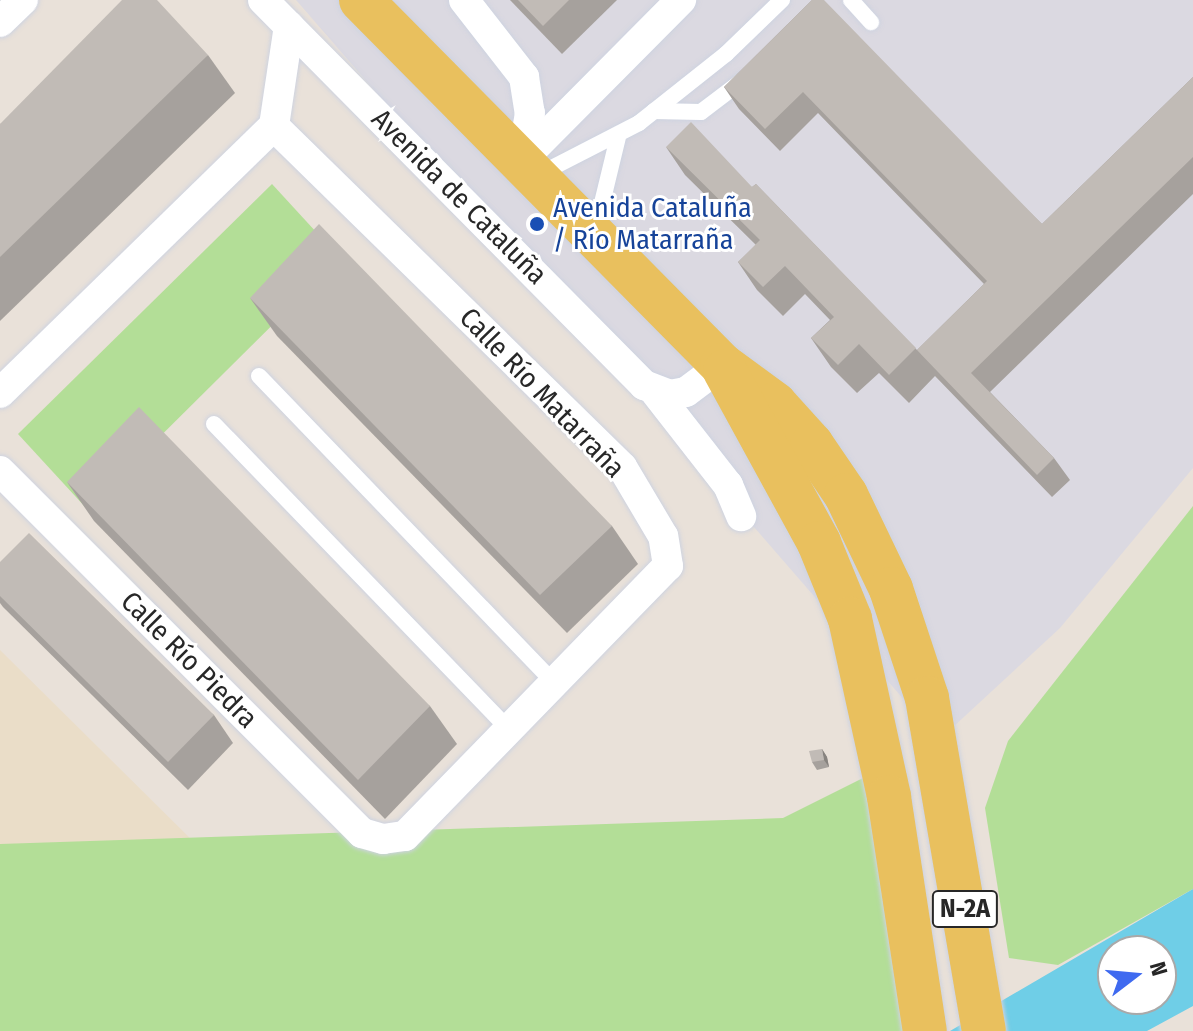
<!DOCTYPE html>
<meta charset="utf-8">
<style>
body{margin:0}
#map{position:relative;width:1193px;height:1031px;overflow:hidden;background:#e9e1d9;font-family:"Fira Sans Condensed",sans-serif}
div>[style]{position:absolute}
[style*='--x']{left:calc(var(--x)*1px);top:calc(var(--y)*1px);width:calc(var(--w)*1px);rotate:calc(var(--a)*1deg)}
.industrial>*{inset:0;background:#dbd9e1}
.education>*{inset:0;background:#eaddc8}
.green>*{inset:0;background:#b3de97}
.water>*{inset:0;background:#6fcee7}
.roads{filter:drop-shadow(0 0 2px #ced3e0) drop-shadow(0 0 2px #ced3e0)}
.lane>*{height:16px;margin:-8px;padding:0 8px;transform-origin:8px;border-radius:8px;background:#fff}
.street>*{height:30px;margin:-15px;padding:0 15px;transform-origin:15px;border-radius:15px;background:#fff}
.primary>*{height:44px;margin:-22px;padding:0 22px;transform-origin:22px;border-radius:22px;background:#e9c05e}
.wall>*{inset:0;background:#a6a19d}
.shaded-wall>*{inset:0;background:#87837f}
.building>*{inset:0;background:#c1bbb6}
.dots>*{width:22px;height:22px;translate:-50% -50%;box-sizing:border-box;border:4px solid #fff;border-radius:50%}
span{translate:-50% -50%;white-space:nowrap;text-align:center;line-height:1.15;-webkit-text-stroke:6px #fff;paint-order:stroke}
.shield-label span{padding:2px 6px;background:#fff;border:2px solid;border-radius:6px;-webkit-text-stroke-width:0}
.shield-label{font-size:26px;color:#272727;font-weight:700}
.street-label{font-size:28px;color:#272727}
.transit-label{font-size:28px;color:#164399}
.left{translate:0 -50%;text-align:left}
.north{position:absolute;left:1097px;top:935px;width:80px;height:80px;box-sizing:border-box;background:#fff;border:2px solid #a9a9a9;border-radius:50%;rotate:74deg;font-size:22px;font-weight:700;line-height:32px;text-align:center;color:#272727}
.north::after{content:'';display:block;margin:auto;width:28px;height:36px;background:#3f6af0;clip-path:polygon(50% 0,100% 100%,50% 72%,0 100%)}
</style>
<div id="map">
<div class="industrial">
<i style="clip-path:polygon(296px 0,1193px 0,1193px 468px,1060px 628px,939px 740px)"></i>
</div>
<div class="education">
<i style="clip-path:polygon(0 650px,203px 851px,0 1031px)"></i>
</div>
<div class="green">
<i style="clip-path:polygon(272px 184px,340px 258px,87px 509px,18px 434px)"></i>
<i style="clip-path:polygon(1193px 506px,1193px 889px,1058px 965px,1009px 958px,985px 808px,1008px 741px)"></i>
<i style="clip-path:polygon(869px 775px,905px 1031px,0 1031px,0 844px,783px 818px)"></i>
</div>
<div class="water">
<i style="clip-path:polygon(evenodd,1193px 889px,1193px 1006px,1147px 1031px,950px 1031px,1193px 889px,1113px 951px,1161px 951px,1161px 999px,1113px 999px,1113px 951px)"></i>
</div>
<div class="roads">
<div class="lane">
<i style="--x:851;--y:0;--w:30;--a:48"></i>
<i style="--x:654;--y:111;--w:47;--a:1.2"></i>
<i style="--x:701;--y:112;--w:51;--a:-37.1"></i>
<i style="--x:538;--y:175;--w:114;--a:-27.2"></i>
<i style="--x:639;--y:123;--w:111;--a:-38.4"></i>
<i style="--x:726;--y:54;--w:78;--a:-44"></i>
<i style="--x:596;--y:228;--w:94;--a:-76.4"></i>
<i style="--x:259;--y:376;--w:426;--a:46.1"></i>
<i style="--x:214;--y:424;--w:425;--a:46"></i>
</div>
<div class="street">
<i style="--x:263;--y:0;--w:542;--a:45.3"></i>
<i style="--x:644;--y:385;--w:28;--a:21"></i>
<i style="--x:670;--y:395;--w:16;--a:-11"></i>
<i style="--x:686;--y:392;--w:45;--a:-36.9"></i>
<i style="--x:464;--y:0;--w:98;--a:52.1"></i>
<i style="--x:524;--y:77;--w:36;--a:81"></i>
<i style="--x:530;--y:113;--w:48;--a:99.7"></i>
<i style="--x:0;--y:22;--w:32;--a:-44"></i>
<i style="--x:522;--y:160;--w:226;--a:-45.2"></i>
<i style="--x:0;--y:393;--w:383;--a:-44.3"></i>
<i style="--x:274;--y:126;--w:101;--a:-81.5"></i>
<i style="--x:656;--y:393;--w:117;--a:52"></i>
<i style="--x:728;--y:485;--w:34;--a:67"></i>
<i style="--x:0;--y:471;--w:512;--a:45"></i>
<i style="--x:362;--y:833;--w:22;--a:16"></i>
<i style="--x:383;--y:839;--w:22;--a:-8"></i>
<i style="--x:405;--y:836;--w:377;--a:-45.8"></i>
<i style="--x:668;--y:566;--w:30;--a:-99"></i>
<i style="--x:663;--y:536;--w:80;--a:-120.7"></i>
<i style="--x:622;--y:467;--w:487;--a:-135.6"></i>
</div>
<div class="primary">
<i style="--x:361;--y:0;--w:513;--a:45.32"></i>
<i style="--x:722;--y:365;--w:66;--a:36.3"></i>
<i style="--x:775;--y:404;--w:55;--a:47.9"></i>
<i style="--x:812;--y:445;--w:60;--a:55.8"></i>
<i style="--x:846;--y:495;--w:104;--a:64.4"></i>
<i style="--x:891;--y:589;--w:115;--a:71.7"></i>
<i style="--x:927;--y:698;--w:338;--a:80.3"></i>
<i style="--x:725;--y:371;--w:196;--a:61.3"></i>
<i style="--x:819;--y:543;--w:82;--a:67.8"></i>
<i style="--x:850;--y:619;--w:182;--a:77.6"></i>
<i style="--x:889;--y:797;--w:237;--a:81.3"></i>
</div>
</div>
<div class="wall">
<i style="clip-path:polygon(510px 0,617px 0,562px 54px)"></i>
<i style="clip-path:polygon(812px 0,1042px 224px,1193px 77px,1193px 194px,990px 392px,1054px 458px,1070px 480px,1052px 497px,935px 376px,909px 403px,879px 373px,857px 393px,831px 367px,811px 338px,830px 320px,805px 294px,783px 316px,757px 290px,738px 262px,756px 245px,685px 175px,666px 147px,752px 187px,756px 184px,917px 350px,984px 284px,818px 113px,780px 151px,739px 109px,724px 87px)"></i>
<i style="clip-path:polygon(208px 55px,235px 93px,0 321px,0 124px)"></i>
<i style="clip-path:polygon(250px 298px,612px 526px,638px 564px,567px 633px,277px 336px)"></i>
<i style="clip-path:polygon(67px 482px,430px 706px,457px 744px,385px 819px,94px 521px)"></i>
<i style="clip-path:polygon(0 562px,214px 715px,233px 743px,188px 790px,3px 607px,0 603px)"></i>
<i style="clip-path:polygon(822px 749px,827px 757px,829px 767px,817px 770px,812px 762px)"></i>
</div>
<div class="shaded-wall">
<i style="clip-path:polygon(822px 749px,827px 757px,829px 767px,824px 760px)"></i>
</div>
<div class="building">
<i style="clip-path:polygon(122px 0,157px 0,208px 55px,0 257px,0 124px)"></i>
<i style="clip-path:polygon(518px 0,569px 0,543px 26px)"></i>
<i style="clip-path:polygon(812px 0,824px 0,1042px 224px,1193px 77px,1193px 157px,971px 373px,1054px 458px,1037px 475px,917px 350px,987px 281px,803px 92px,765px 129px,724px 87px)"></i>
<i style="clip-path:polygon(691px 122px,752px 187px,756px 184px,916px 348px,889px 375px,859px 344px,838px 365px,811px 338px,834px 317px,785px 266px,763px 287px,738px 262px,760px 240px,666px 147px)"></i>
<i style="clip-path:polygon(319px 224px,612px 526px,540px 595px,250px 298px)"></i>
<i style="clip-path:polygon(139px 407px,430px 706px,358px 780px,67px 482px)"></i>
<i style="clip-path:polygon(29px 533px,214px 715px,168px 762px,0 596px,0 562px)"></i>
<i style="clip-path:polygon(822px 749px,824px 760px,812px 762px,809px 751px)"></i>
</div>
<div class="dots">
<i style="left:537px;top:224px;background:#1a4fb4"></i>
</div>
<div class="shield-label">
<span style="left:965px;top:909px">N-2A</span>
</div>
<div class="street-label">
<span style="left:459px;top:197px;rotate:45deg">Avenida de Cataluña</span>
<span style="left:542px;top:393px;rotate:46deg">Calle Río Matarraña</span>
<span style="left:189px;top:660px;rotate:45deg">Calle Río Piedra</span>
</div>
<div class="transit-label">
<span class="left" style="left:553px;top:224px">Avenida Cataluña<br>/ Río Matarraña</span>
</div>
<div class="north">N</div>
</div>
